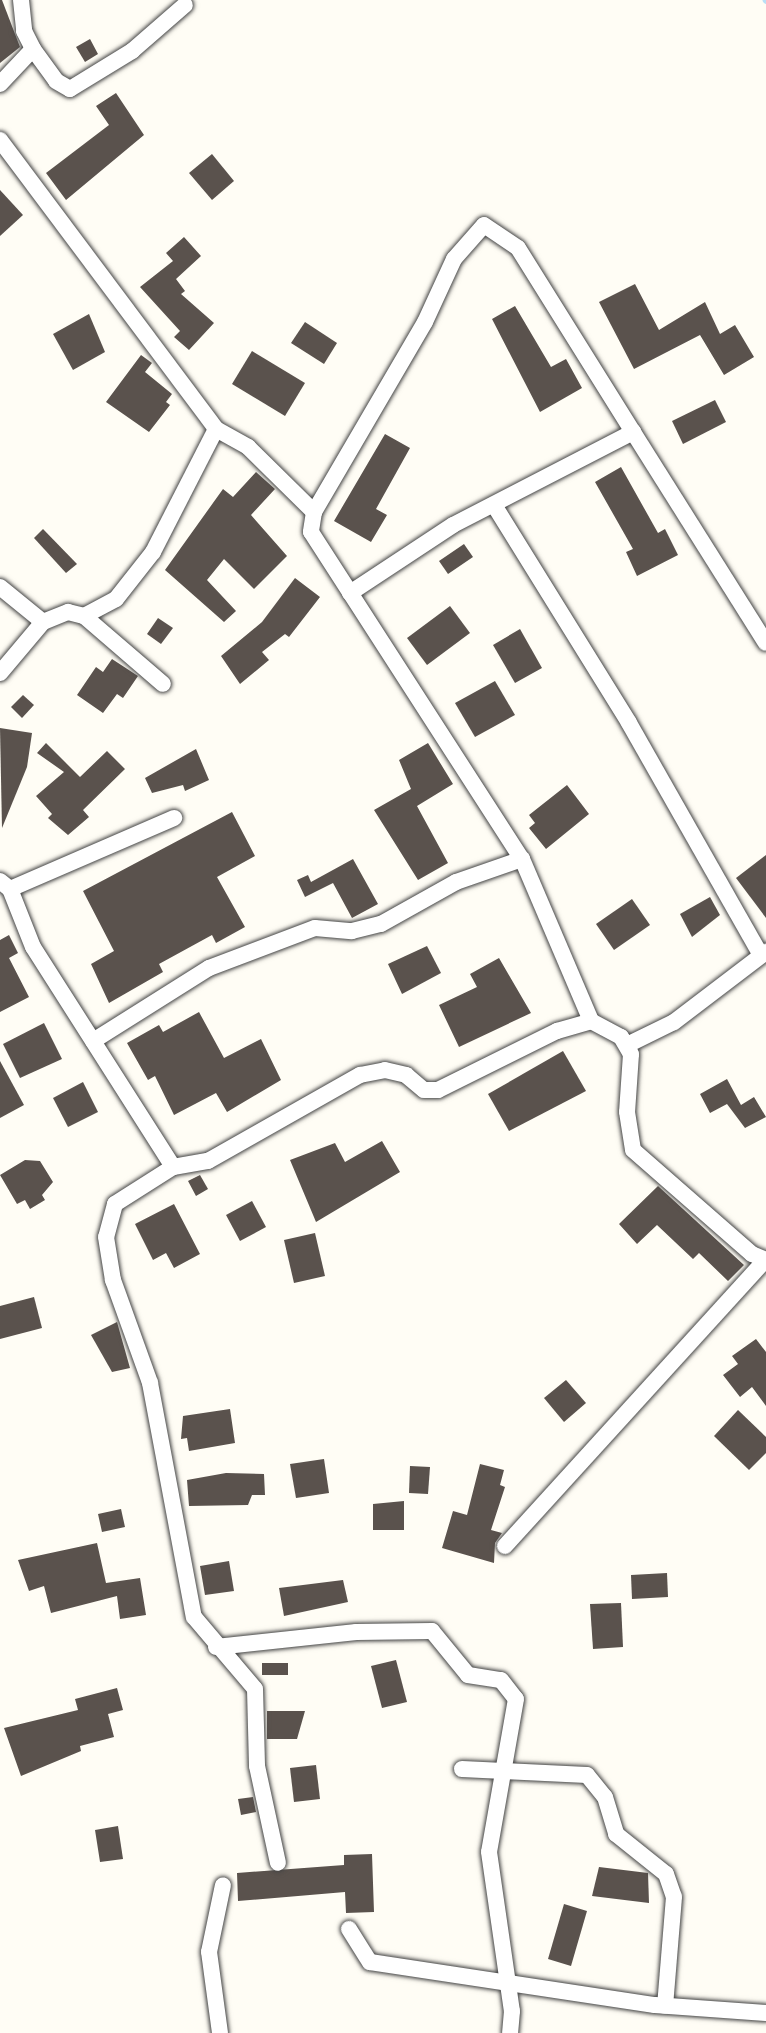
<!DOCTYPE html>
<style>
body{margin:0}
#map{position:relative;width:766px;height:2033px;overflow:hidden;background:#fffdf5;font-family:"Times New Roman",serif}
div>[style]{position:absolute}
[style*='--x']{left:calc(var(--x)*1px);top:calc(var(--y)*1px);width:calc(var(--w)*1px);rotate:calc(var(--a)*1deg)}
.stream>*{height:4.5px;margin:-2.25px;padding:0 2.25px;transform-origin:2.25px;border-radius:2.25px;background:#b9e0f7}
.building>*{inset:0;background:#5a524d}
.roads{filter:drop-shadow(0 0 2px #444) drop-shadow(0 0 2px #444)}
.minor>*{height:16px;margin:-8px;padding:0 8px;transform-origin:8px;border-radius:8px;background:#fff}
span{translate:-50% -50%;white-space:nowrap;text-align:center;line-height:1.15;-webkit-text-stroke:6px #fff;paint-order:stroke}
</style>
<div id="map">
<div class="stream">
<i style="--x:765;--y:0;--w:1;--a:45"></i>
</div>
<div class="building">
<i style="clip-path:polygon(2px 0,20px 47px,0 63px,0 0)"></i>
<i style="clip-path:polygon(90px 39px,98px 54px,85px 62px,76px 47px)"></i>
<i style="clip-path:polygon(116px 93px,144px 135px,66px 200px,46px 173px,109px 125px,96px 106px)"></i>
<i style="clip-path:polygon(212px 154px,234px 181px,212px 200px,189px 173px)"></i>
<i style="clip-path:polygon(0 190px,23px 215px,0 236px)"></i>
<i style="clip-path:polygon(184px 237px,201px 256px,176px 279px,185px 291px,181px 294px,214px 323px,189px 350px,174px 337px,180px 331px,140px 287px,173px 261px,166px 253px)"></i>
<i style="clip-path:polygon(635px 284px,659px 330px,705px 302px,720px 334px,735px 325px,754px 357px,724px 375px,700px 335px,634px 369px,599px 302px)"></i>
<i style="clip-path:polygon(515px 306px,551px 367px,566px 359px,582px 388px,540px 412px,492px 319px)"></i>
<i style="clip-path:polygon(89px 314px,105px 352px,73px 370px,53px 334px)"></i>
<i style="clip-path:polygon(305px 322px,337px 343px,324px 364px,291px 343px)"></i>
<i style="clip-path:polygon(252px 351px,305px 383px,285px 416px,232px 384px)"></i>
<i style="clip-path:polygon(141px 355px,152px 363px,145px 372px,172px 394px,166px 402px,170px 405px,149px 432px,106px 402px)"></i>
<i style="clip-path:polygon(715px 400px,726px 422px,683px 444px,672px 421px)"></i>
<i style="clip-path:polygon(385px 434px,410px 448px,376px 509px,387px 515px,371px 542px,334px 521px)"></i>
<i style="clip-path:polygon(621px 467px,658px 533px,665px 529px,678px 555px,637px 576px,626px 552px,633px 549px,595px 482px)"></i>
<i style="clip-path:polygon(256px 472px,275px 489px,251px 515px,287px 556px,254px 589px,224px 559px,207px 580px,236px 611px,224px 622px,165px 570px,223px 489px,233px 497px)"></i>
<i style="clip-path:polygon(43px 529px,77px 564px,66px 573px,34px 538px)"></i>
<i style="clip-path:polygon(464px 544px,473px 557px,448px 574px,439px 561px)"></i>
<i style="clip-path:polygon(295px 578px,320px 597px,289px 637px,285px 634px,262px 652px,269px 660px,240px 684px,221px 656px,262px 622px)"></i>
<i style="clip-path:polygon(450px 606px,470px 633px,427px 665px,407px 638px)"></i>
<i style="clip-path:polygon(158px 618px,173px 628px,161px 644px,147px 634px)"></i>
<i style="clip-path:polygon(520px 629px,542px 668px,515px 683px,493px 645px)"></i>
<i style="clip-path:polygon(112px 659px,138px 676px,123px 698px,117px 694px,103px 713px,77px 695px,96px 667px,103px 672px)"></i>
<i style="clip-path:polygon(495px 681px,515px 715px,475px 737px,455px 703px)"></i>
<i style="clip-path:polygon(23px 695px,34px 705px,22px 718px,11px 707px)"></i>
<i style="clip-path:polygon(0 728px,32px 733px,27px 767px,2px 828px)"></i>
<i style="clip-path:polygon(46px 743px,80px 777px,107px 751px,125px 769px,83px 810px,89px 817px,68px 835px,48px 818px,52px 814px,36px 796px,64px 772px,37px 753px)"></i>
<i style="clip-path:polygon(428px 743px,453px 784px,417px 806px,448px 863px,418px 880px,374px 810px,411px 789px,399px 760px)"></i>
<i style="clip-path:polygon(196px 749px,209px 780px,185px 791px,183px 785px,152px 793px,145px 778px)"></i>
<i style="clip-path:polygon(567px 785px,589px 814px,546px 849px,529px 828px,535px 823px,529px 815px)"></i>
<i style="clip-path:polygon(232px 812px,255px 856px,217px 877px,245px 927px,216px 943px,212px 935px,159px 964px,163px 972px,109px 1003px,91px 964px,114px 951px,83px 891px)"></i>
<i style="clip-path:polygon(766px 855px,766px 918px,736px 878px)"></i>
<i style="clip-path:polygon(353px 859px,378px 904px,352px 918px,333px 883px,305px 897px,297px 880px,308px 875px,311px 882px)"></i>
<i style="clip-path:polygon(710px 897px,720px 915px,692px 937px,680px 914px)"></i>
<i style="clip-path:polygon(632px 899px,650px 925px,614px 950px,596px 924px)"></i>
<i style="clip-path:polygon(9px 935px,18px 953px,9px 958px,29px 997px,0 1012px,0 940px)"></i>
<i style="clip-path:polygon(427px 946px,441px 973px,402px 994px,388px 964px)"></i>
<i style="clip-path:polygon(499px 958px,531px 1013px,459px 1047px,439px 1005px,477px 987px,470px 974px)"></i>
<i style="clip-path:polygon(199px 1012px,224px 1058px,261px 1039px,281px 1080px,227px 1112px,216px 1093px,174px 1115px,155px 1076px,148px 1080px,127px 1043px,159px 1025px,163px 1032px)"></i>
<i style="clip-path:polygon(44px 1023px,62px 1059px,20px 1078px,3px 1044px)"></i>
<i style="clip-path:polygon(563px 1051px,586px 1091px,509px 1131px,488px 1094px)"></i>
<i style="clip-path:polygon(0 1061px,24px 1105px,0 1118px)"></i>
<i style="clip-path:polygon(727px 1079px,741px 1105px,754px 1097px,766px 1117px,745px 1128px,727px 1104px,710px 1113px,700px 1094px)"></i>
<i style="clip-path:polygon(83px 1082px,98px 1112px,68px 1127px,53px 1098px)"></i>
<i style="clip-path:polygon(382px 1141px,400px 1172px,316px 1222px,290px 1160px,335px 1143px,345px 1162px)"></i>
<i style="clip-path:polygon(25px 1160px,40px 1161px,53px 1182px,42px 1195px,45px 1200px,30px 1209px,25px 1200px,17px 1204px,0 1175px)"></i>
<i style="clip-path:polygon(200px 1175px,208px 1189px,196px 1196px,188px 1181px)"></i>
<i style="clip-path:polygon(658px 1186px,744px 1265px,728px 1281px,699px 1253px,693px 1259px,657px 1225px,637px 1244px,619px 1224px)"></i>
<i style="clip-path:polygon(252px 1201px,266px 1227px,240px 1241px,226px 1215px)"></i>
<i style="clip-path:polygon(174px 1204px,200px 1254px,174px 1268px,166px 1253px,153px 1260px,135px 1224px)"></i>
<i style="clip-path:polygon(315px 1233px,325px 1276px,294px 1283px,284px 1240px)"></i>
<i style="clip-path:polygon(34px 1297px,42px 1328px,0 1339px,0 1306px)"></i>
<i style="clip-path:polygon(117px 1322px,130px 1368px,112px 1372px,91px 1335px)"></i>
<i style="clip-path:polygon(756px 1339px,766px 1352px,766px 1406px,752px 1387px,740px 1397px,723px 1375px,738px 1364px,732px 1356px)"></i>
<i style="clip-path:polygon(566px 1380px,586px 1403px,564px 1422px,544px 1398px)"></i>
<i style="clip-path:polygon(230px 1409px,235px 1443px,189px 1451px,187px 1438px,181px 1439px,183px 1416px)"></i>
<i style="clip-path:polygon(738px 1410px,766px 1437px,766px 1453px,749px 1470px,714px 1436px)"></i>
<i style="clip-path:polygon(324px 1459px,329px 1493px,296px 1498px,290px 1464px)"></i>
<i style="clip-path:polygon(480px 1464px,504px 1470px,500px 1485px,505px 1487px,491px 1530px,502px 1533px,495px 1543px,494px 1563px,442px 1548px,453px 1511px,467px 1515px)"></i>
<i style="clip-path:polygon(410px 1466px,430px 1467px,428px 1494px,409px 1493px)"></i>
<i style="clip-path:polygon(226px 1473px,264px 1474px,265px 1495px,252px 1495px,248px 1505px,189px 1506px,187px 1480px)"></i>
<i style="clip-path:polygon(404px 1501px,404px 1530px,373px 1530px,373px 1504px)"></i>
<i style="clip-path:polygon(121px 1509px,125px 1527px,102px 1532px,98px 1514px)"></i>
<i style="clip-path:polygon(97px 1543px,106px 1583px,140px 1578px,146px 1615px,120px 1619px,117px 1596px,51px 1613px,44px 1586px,29px 1591px,18px 1560px)"></i>
<i style="clip-path:polygon(229px 1561px,234px 1591px,205px 1595px,200px 1566px)"></i>
<i style="clip-path:polygon(667px 1573px,668px 1597px,632px 1599px,631px 1575px)"></i>
<i style="clip-path:polygon(343px 1580px,348px 1602px,284px 1616px,279px 1588px)"></i>
<i style="clip-path:polygon(621px 1603px,623px 1647px,593px 1649px,590px 1604px)"></i>
<i style="clip-path:polygon(396px 1660px,407px 1702px,382px 1708px,371px 1666px)"></i>
<i style="clip-path:polygon(262px 1663px,288px 1663px,288px 1675px,262px 1675px)"></i>
<i style="clip-path:polygon(117px 1688px,123px 1710px,108px 1714px,114px 1737px,80px 1746px,81px 1751px,21px 1776px,4px 1728px,78px 1710px,75px 1699px)"></i>
<i style="clip-path:polygon(267px 1711px,305px 1711px,297px 1739px,267px 1739px)"></i>
<i style="clip-path:polygon(316px 1765px,320px 1799px,294px 1802px,290px 1768px)"></i>
<i style="clip-path:polygon(253px 1797px,256px 1812px,241px 1815px,238px 1799px)"></i>
<i style="clip-path:polygon(118px 1826px,123px 1859px,100px 1862px,95px 1830px)"></i>
<i style="clip-path:polygon(372px 1854px,374px 1912px,346px 1913px,345px 1892px,238px 1901px,237px 1873px,344px 1865px,344px 1855px)"></i>
<i style="clip-path:polygon(599px 1867px,648px 1873px,649px 1903px,592px 1896px)"></i>
<i style="clip-path:polygon(564px 1904px,587px 1911px,571px 1966px,548px 1959px)"></i>
</div>
<div class="roads">
<div class="minor">
<i style="--x:21;--y:0;--w:31;--a:84"></i>
<i style="--x:24;--y:31;--w:20;--a:63"></i>
<i style="--x:33;--y:49;--w:39;--a:54"></i>
<i style="--x:56;--y:81;--w:16;--a:30"></i>
<i style="--x:70;--y:89;--w:73;--a:-31.5"></i>
<i style="--x:132;--y:51;--w:70;--a:-41"></i>
<i style="--x:0;--y:84;--w:48;--a:-46.7"></i>
<i style="--x:0;--y:140;--w:361;--a:53.2"></i>
<i style="--x:216;--y:429;--w:37;--a:29"></i>
<i style="--x:248;--y:447;--w:93;--a:44.6"></i>
<i style="--x:314;--y:512;--w:20;--a:99"></i>
<i style="--x:311;--y:532;--w:389;--a:57.2"></i>
<i style="--x:494;--y:505;--w:256;--a:58.2"></i>
<i style="--x:629;--y:723;--w:267;--a:60.4"></i>
<i style="--x:314;--y:512;--w:220;--a:-59.7"></i>
<i style="--x:425;--y:322;--w:69;--a:-65.3"></i>
<i style="--x:454;--y:259;--w:45;--a:-48.6"></i>
<i style="--x:484;--y:225;--w:41;--a:34.1"></i>
<i style="--x:518;--y:248;--w:217;--a:58"></i>
<i style="--x:0;--y:587;--w:55;--a:39.1"></i>
<i style="--x:350;--y:593;--w:123;--a:-33.4"></i>
<i style="--x:453;--y:525;--w:203;--a:-27.3"></i>
<i style="--x:633;--y:432;--w:249;--a:57.8"></i>
<i style="--x:84;--y:616;--w:36;--a:-28"></i>
<i style="--x:116;--y:599;--w:60;--a:-51.8"></i>
<i style="--x:153;--y:552;--w:138;--a:-62.9"></i>
<i style="--x:0;--y:673;--w:67;--a:-49.9"></i>
<i style="--x:43;--y:622;--w:27;--a:-22"></i>
<i style="--x:68;--y:612;--w:16;--a:14"></i>
<i style="--x:84;--y:616;--w:104;--a:40.7"></i>
<i style="--x:0;--y:881;--w:13;--a:39"></i>
<i style="--x:10;--y:889;--w:62;--a:68.4"></i>
<i style="--x:33;--y:947;--w:261;--a:57.5"></i>
<i style="--x:173;--y:1167;--w:36;--a:-10"></i>
<i style="--x:208;--y:1161;--w:175;--a:-29.5"></i>
<i style="--x:360;--y:1075;--w:25;--a:-11"></i>
<i style="--x:385;--y:1070;--w:22;--a:13"></i>
<i style="--x:406;--y:1075;--w:23;--a:40"></i>
<i style="--x:424;--y:1090;--w:14;--a:0"></i>
<i style="--x:438;--y:1090;--w:133;--a:-26.4"></i>
<i style="--x:557;--y:1031;--w:35;--a:-16"></i>
<i style="--x:591;--y:1021;--w:34;--a:28"></i>
<i style="--x:621;--y:1037;--w:20;--a:60"></i>
<i style="--x:631;--y:1054;--w:58;--a:93.9"></i>
<i style="--x:627;--y:1112;--w:38;--a:81"></i>
<i style="--x:633;--y:1150;--w:158;--a:41.2"></i>
<i style="--x:752;--y:1254;--w:15;--a:23"></i>
<i style="--x:10;--y:889;--w:179;--a:-23.4"></i>
<i style="--x:93;--y:1041;--w:137;--a:-32.2"></i>
<i style="--x:209;--y:968;--w:113;--a:-20.7"></i>
<i style="--x:315;--y:928;--w:37;--a:5"></i>
<i style="--x:352;--y:931;--w:30;--a:-14"></i>
<i style="--x:381;--y:924;--w:86;--a:-29.2"></i>
<i style="--x:456;--y:882;--w:70;--a:-19.2"></i>
<i style="--x:522;--y:859;--w:176;--a:66.9"></i>
<i style="--x:627;--y:1045;--w:52;--a:-26.1"></i>
<i style="--x:674;--y:1022;--w:116;--a:-37.3"></i>
<i style="--x:173;--y:1167;--w:69;--a:147.5"></i>
<i style="--x:115;--y:1204;--w:34;--a:105"></i>
<i style="--x:106;--y:1237;--w:44;--a:80.8"></i>
<i style="--x:113;--y:1280;--w:109;--a:70.2"></i>
<i style="--x:150;--y:1383;--w:238;--a:79.4"></i>
<i style="--x:194;--y:1617;--w:94;--a:49.7"></i>
<i style="--x:255;--y:1689;--w:77;--a:88.5"></i>
<i style="--x:257;--y:1766;--w:99;--a:77.8"></i>
<i style="--x:505;--y:1546;--w:385;--a:-47.7"></i>
<i style="--x:216;--y:1647;--w:141;--a:-6.1"></i>
<i style="--x:356;--y:1632;--w:76;--a:-0.8"></i>
<i style="--x:432;--y:1631;--w:57;--a:50.7"></i>
<i style="--x:468;--y:1675;--w:33;--a:9"></i>
<i style="--x:501;--y:1680;--w:24;--a:52"></i>
<i style="--x:516;--y:1699;--w:155;--a:100"></i>
<i style="--x:489;--y:1852;--w:161;--a:81.8"></i>
<i style="--x:512;--y:2011;--w:22;--a:95"></i>
<i style="--x:462;--y:1769;--w:125;--a:2.7"></i>
<i style="--x:587;--y:1775;--w:28;--a:51"></i>
<i style="--x:605;--y:1797;--w:39;--a:73"></i>
<i style="--x:616;--y:1834;--w:64;--a:38.7"></i>
<i style="--x:666;--y:1874;--w:24;--a:71"></i>
<i style="--x:674;--y:1897;--w:109;--a:94.7"></i>
<i style="--x:349;--y:1929;--w:39;--a:58"></i>
<i style="--x:370;--y:1962;--w:288;--a:8.6"></i>
<i style="--x:655;--y:2005;--w:111;--a:4.1"></i>
<i style="--x:220;--y:2033;--w:82;--a:-97.7"></i>
<i style="--x:209;--y:1952;--w:68;--a:-78.2"></i>
</div>
</div>
</div>
